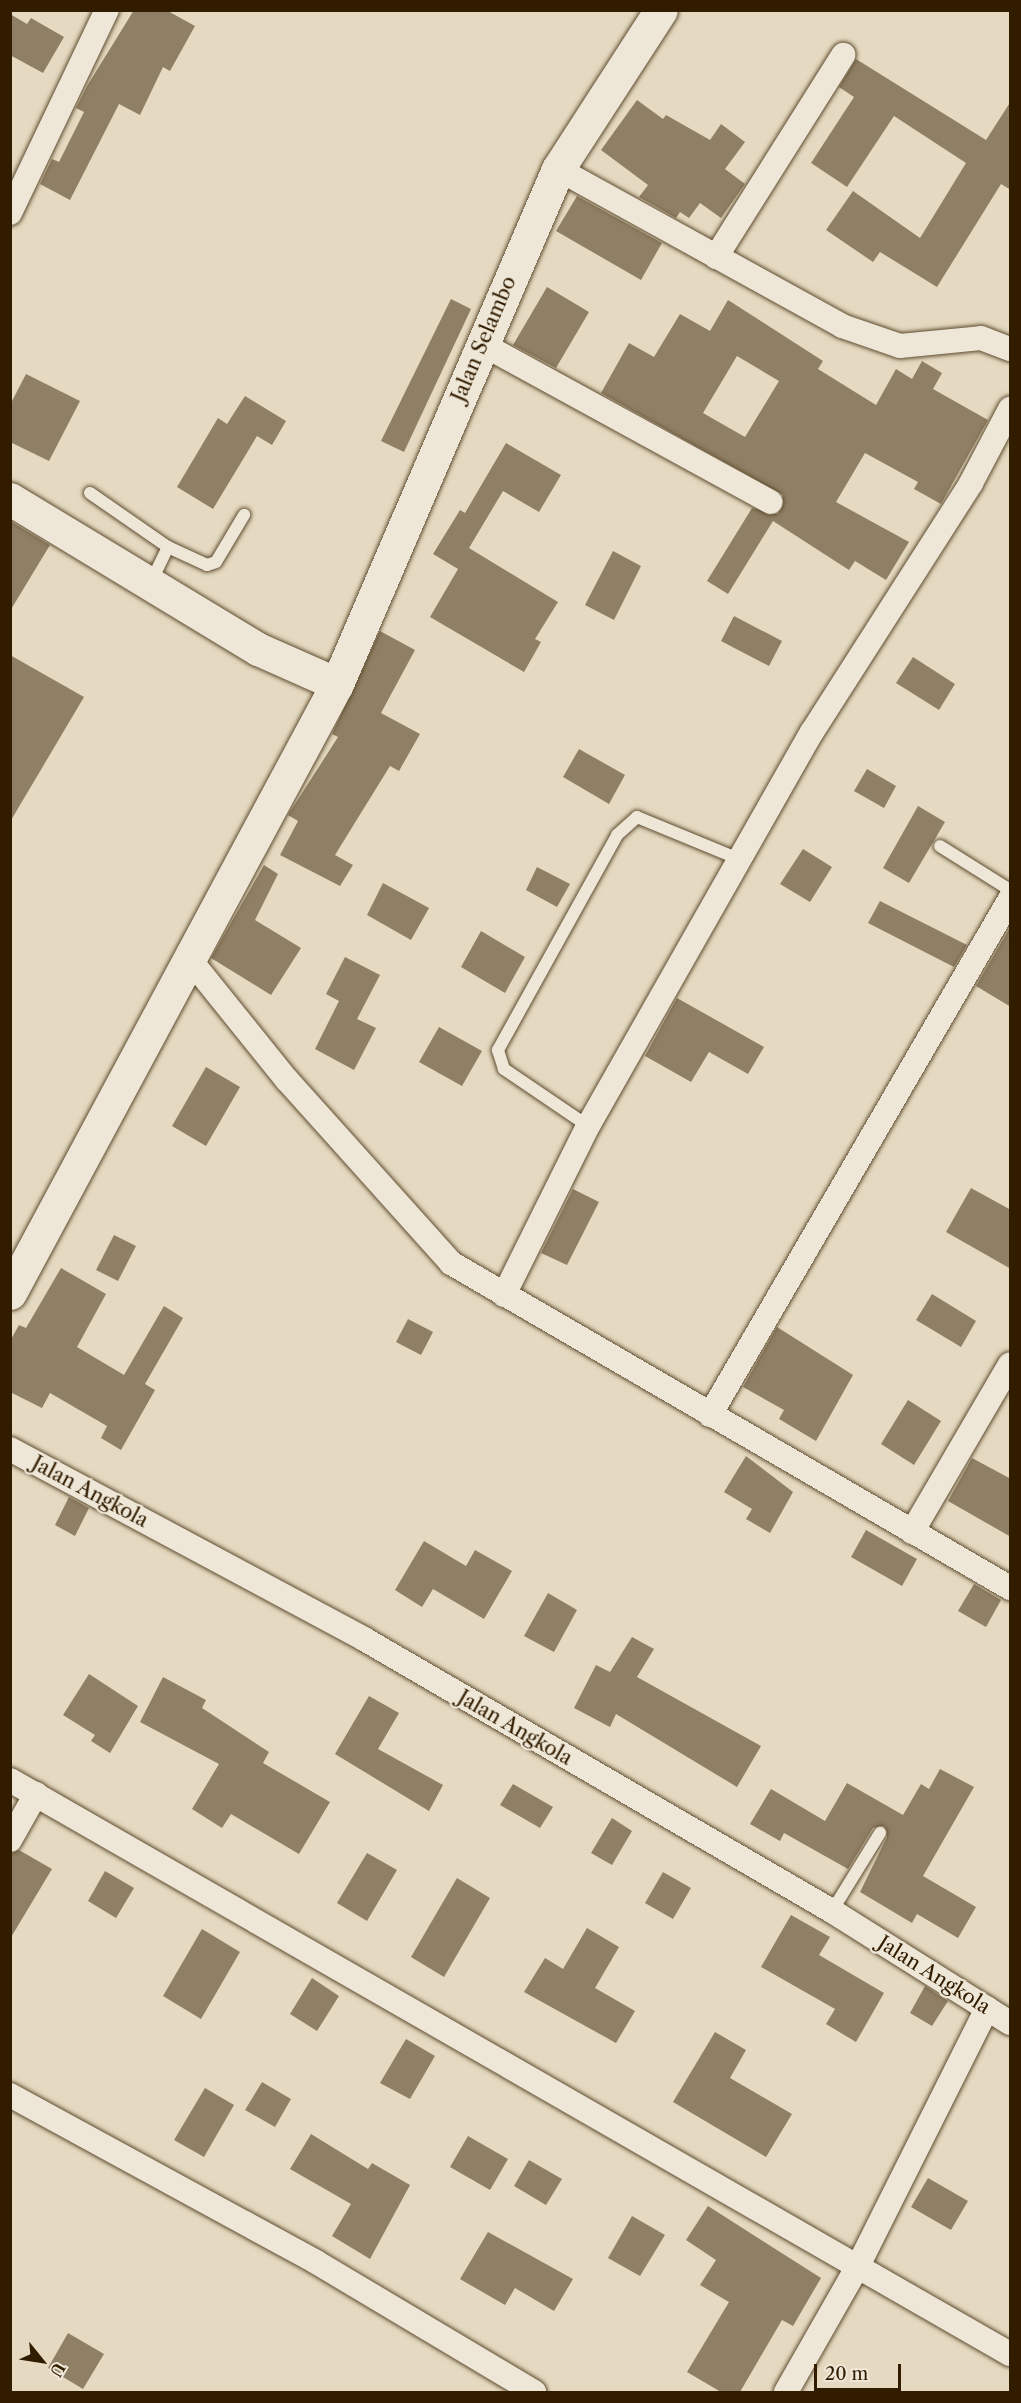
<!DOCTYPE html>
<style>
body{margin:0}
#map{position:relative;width:1021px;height:2403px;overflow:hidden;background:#e5dac1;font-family:"Libre Caslon Text",serif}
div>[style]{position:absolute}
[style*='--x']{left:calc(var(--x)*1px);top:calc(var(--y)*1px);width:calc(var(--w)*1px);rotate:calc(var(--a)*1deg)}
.building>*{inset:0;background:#8f7f64}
.roads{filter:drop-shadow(0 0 2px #5f4c30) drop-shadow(0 0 2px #5f4c30)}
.lane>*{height:12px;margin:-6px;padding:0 6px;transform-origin:6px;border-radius:6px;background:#eee7d7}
.street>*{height:24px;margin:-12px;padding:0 12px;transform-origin:12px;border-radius:12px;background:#eee7d7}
.secondary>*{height:33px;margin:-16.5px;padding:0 16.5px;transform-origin:16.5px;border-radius:16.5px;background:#eee7d7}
span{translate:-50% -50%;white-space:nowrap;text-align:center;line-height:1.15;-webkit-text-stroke:4.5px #eee7d7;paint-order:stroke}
.street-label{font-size:20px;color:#321c00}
.frame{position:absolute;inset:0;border:12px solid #321c00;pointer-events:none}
.north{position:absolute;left:12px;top:2331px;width:60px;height:60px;-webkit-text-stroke:4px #eee7d7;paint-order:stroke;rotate:120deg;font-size:16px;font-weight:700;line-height:24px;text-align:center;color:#321c00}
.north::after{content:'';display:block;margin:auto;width:21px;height:27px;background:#321c00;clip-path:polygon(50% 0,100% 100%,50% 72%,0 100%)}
.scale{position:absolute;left:814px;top:2364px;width:87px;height:27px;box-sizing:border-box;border:3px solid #321c00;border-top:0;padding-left:8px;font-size:18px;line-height:21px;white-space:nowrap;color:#321c00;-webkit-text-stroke:4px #eee7d7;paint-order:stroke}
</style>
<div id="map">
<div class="building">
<i style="clip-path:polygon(134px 10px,166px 10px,195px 26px,170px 71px,163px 67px,140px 115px,119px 104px,70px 200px,40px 184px,52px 159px,59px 162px,84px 112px,76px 108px,87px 86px)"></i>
<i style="clip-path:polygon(10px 14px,27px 24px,31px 18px,64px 37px,43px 73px,10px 55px)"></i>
<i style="clip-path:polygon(856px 59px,986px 140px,1011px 101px,1011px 190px,1001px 184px,937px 287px,880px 252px,873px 262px,826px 230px,853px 191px,920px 238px,966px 163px,894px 116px,847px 187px,811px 163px,854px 97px,839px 87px)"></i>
<i style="clip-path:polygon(637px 100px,663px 119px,666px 115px,710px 140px,721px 124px,745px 142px,725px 169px,745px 184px,721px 218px,700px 203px,689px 218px,680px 212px,676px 218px,639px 197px,648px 185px,601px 150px)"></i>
<i style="clip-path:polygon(577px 196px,662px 243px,641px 280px,556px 231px)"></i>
<i style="clip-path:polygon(547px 287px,589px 312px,556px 368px,513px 345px)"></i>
<i style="clip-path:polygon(451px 299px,471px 309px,404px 452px,381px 441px)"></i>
<i style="clip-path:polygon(evenodd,728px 300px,823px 361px,818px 369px,876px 405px,896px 369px,912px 379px,922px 361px,942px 373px,933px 389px,988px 420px,941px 504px,914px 489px,918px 482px,865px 453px,836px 502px,909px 542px,886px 580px,855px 561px,849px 570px,773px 521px,728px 594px,707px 581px,752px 508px,778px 514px,783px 495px,601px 393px,629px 343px,654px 357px,680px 314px,710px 331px,728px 300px,737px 356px,779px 381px,745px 437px,703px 413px,737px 356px)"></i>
<i style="clip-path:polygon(26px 374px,80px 401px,49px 461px,10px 442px,10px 405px)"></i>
<i style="clip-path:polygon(245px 396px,286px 421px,272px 445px,257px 436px,213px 509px,177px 487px,218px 418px,227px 424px)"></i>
<i style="clip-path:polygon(506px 443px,561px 475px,539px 512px,503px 491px,469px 548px,558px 602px,535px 639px,541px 642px,524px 672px,430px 617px,458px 569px,433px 554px,460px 510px,465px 513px)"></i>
<i style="clip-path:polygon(10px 521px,50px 545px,10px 611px)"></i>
<i style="clip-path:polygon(613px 551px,641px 566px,614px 620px,585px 605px)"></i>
<i style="clip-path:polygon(734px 616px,782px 641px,769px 666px,721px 641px)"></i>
<i style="clip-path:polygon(380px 631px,415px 650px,381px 713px,420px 734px,399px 771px,390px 766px,335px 855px,353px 865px,340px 886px,280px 855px,298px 821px,288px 815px,338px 737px,332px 734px)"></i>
<i style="clip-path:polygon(10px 655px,84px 697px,10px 822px)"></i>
<i style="clip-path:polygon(913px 657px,955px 684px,939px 710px,896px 683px)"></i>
<i style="clip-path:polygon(579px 749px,625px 775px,609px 804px,563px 777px)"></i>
<i style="clip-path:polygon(867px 769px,896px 786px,884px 808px,854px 791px)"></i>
<i style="clip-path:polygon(918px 806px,945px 822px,909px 883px,883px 868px)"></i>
<i style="clip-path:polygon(803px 849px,832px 867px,810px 902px,780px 884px)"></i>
<i style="clip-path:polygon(264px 865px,278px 874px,255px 920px,301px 948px,271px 995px,211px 958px)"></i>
<i style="clip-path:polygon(537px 867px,570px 884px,557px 907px,526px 890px)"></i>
<i style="clip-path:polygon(383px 883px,429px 908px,411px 940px,367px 915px)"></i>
<i style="clip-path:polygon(880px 901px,967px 945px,954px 967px,868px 923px)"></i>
<i style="clip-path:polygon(1011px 926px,1011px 1007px,976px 986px)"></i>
<i style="clip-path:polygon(481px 931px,525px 957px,505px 993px,461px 967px)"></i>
<i style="clip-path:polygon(345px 957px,380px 975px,357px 1019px,376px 1028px,354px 1070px,315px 1049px,339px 1001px,326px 994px)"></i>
<i style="clip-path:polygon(677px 998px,764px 1047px,748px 1074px,709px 1052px,691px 1082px,645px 1056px)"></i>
<i style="clip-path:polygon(439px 1027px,482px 1051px,462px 1086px,419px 1062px)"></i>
<i style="clip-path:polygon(206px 1067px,240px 1087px,206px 1146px,172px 1126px)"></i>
<i style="clip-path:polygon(971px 1188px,1011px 1210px,1011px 1269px,946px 1232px)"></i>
<i style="clip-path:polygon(573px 1189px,599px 1202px,567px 1265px,541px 1253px)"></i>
<i style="clip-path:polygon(114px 1235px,136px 1246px,118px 1281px,96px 1270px)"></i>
<i style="clip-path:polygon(61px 1268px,106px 1294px,77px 1347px,124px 1375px,164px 1306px,183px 1318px,145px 1384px,155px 1390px,121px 1450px,101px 1438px,107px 1426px,50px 1393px,42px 1408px,10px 1392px,10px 1341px,19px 1325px,26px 1328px)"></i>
<i style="clip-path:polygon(932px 1294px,976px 1321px,961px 1347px,916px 1320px)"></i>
<i style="clip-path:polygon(408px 1319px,433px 1332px,421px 1355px,396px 1342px)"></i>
<i style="clip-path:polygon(777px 1327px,853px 1375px,816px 1441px,779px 1419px,784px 1410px,743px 1387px)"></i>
<i style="clip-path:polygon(908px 1400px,941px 1421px,914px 1465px,881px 1444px)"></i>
<i style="clip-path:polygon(746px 1456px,793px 1492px,770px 1533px,746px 1519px,752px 1509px,724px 1492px)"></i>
<i style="clip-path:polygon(972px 1458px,1011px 1479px,1011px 1537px,948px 1501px)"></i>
<i style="clip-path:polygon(69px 1497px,89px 1508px,75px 1536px,55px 1525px)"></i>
<i style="clip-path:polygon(866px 1530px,917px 1559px,902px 1586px,851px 1557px)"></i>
<i style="clip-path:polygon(424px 1541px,466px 1566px,475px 1550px,512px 1571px,484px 1619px,433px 1589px,422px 1607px,395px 1590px)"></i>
<i style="clip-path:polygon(974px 1584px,1001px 1600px,986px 1627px,958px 1611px)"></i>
<i style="clip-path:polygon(548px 1593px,577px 1610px,554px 1652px,524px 1636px)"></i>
<i style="clip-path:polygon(632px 1637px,654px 1649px,637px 1677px,761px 1746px,737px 1787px,616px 1714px,610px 1727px,574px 1708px,596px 1665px,610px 1672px)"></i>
<i style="clip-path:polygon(89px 1674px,138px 1706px,110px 1753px,91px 1741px,95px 1735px,63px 1715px)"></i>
<i style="clip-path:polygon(163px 1677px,206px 1700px,202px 1708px,269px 1752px,263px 1763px,330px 1802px,299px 1854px,231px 1814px,222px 1828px,192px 1809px,219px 1764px,140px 1722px)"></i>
<i style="clip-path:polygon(369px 1696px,399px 1713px,378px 1749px,443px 1785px,429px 1811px,335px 1754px)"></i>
<i style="clip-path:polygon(940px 1769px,974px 1787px,923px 1876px,976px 1907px,958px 1938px,917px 1914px,912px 1923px,860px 1892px,887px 1837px,884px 1826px,873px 1828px,848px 1869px,784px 1833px,780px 1841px,750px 1824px,771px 1789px,825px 1821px,847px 1783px,903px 1815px,921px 1784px,929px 1789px)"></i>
<i style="clip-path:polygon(513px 1784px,553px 1807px,540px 1828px,500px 1805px)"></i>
<i style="clip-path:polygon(612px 1818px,632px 1831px,612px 1865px,591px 1853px)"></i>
<i style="clip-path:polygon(19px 1850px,52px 1869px,10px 1939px,10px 1854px)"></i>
<i style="clip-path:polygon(367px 1853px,397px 1870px,367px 1921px,337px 1903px)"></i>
<i style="clip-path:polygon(105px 1871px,134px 1888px,116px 1918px,88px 1901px)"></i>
<i style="clip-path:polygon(663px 1872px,691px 1888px,673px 1919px,645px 1903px)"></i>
<i style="clip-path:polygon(457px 1878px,490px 1898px,444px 1977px,411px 1957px)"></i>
<i style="clip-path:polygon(791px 1915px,830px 1937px,819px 1955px,884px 1993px,856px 2042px,826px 2024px,835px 2009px,761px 1967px)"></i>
<i style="clip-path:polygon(587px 1928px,619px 1947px,595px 1988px,635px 2011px,616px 2043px,524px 1992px,545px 1958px,563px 1969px)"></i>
<i style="clip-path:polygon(202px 1929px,240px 1952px,201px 2019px,163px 1996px)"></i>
<i style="clip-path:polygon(312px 1978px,339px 1996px,317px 2031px,290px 2014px)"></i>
<i style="clip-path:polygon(925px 1986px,948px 2001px,932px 2026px,910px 2013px)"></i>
<i style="clip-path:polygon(715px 2032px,746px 2050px,730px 2078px,792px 2114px,766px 2157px,673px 2102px)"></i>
<i style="clip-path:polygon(406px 2039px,435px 2056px,410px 2099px,380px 2083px)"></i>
<i style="clip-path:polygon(262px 2082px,291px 2099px,275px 2127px,245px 2110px)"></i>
<i style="clip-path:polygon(205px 2088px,234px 2105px,204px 2157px,174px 2140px)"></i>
<i style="clip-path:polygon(311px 2134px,368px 2169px,372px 2163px,410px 2185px,370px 2259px,332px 2236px,351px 2204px,290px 2169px)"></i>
<i style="clip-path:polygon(468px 2136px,508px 2159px,490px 2190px,450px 2167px)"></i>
<i style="clip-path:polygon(529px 2160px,562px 2179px,546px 2205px,514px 2186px)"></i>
<i style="clip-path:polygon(928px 2178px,968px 2201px,951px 2230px,911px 2207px)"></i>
<i style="clip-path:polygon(708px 2206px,821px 2278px,793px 2326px,782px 2320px,740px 2392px,721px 2392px,687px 2372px,729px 2302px,700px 2285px,716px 2260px,686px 2240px)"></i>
<i style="clip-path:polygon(632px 2216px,665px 2235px,640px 2276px,608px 2258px)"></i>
<i style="clip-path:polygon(488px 2232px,573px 2279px,554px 2311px,515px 2288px,505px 2305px,460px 2279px)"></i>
<i style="clip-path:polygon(68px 2333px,104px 2354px,83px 2389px,48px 2368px)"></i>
</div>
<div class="roads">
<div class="lane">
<i style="--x:90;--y:493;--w:95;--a:34.7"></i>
<i style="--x:151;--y:582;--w:39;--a:-64"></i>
<i style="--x:168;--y:547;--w:43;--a:24.8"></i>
<i style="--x:207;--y:565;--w:9;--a:-18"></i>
<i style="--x:216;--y:562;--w:55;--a:-59.2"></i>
<i style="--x:940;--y:846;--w:83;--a:32.2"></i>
<i style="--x:588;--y:1126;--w:102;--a:-145.8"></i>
<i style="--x:504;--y:1069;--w:20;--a:-108"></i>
<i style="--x:498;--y:1050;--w:246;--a:-61"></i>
<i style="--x:617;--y:835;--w:27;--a:-42"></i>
<i style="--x:637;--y:817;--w:110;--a:22.4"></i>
<i style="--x:832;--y:1911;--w:92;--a:-58.4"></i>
</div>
<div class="street">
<i style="--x:558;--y:169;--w:325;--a:28.9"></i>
<i style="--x:842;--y:326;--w:61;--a:19"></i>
<i style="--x:900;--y:346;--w:81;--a:-5.6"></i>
<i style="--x:981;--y:338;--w:31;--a:21"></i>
<i style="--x:10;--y:213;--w:225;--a:-64.5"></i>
<i style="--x:716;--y:257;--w:239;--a:-57.8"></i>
<i style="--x:482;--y:344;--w:329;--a:28.7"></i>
<i style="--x:188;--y:957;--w:158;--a:51.2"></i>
<i style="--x:287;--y:1080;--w:246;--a:48.1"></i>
<i style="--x:451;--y:1263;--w:647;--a:30.17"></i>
<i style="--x:504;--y:1295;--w:189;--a:-63.6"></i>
<i style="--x:588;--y:1126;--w:453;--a:-60.4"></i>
<i style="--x:812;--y:732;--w:295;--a:-57.4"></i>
<i style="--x:971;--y:483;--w:84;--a:-62.2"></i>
<i style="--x:710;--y:1415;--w:597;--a:-59.83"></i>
<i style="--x:10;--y:1449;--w:402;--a:28.2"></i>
<i style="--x:364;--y:1639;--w:541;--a:30.17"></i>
<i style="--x:832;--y:1911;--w:210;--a:32.2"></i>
<i style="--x:912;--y:1532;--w:194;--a:-59.7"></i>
<i style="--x:10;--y:1780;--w:1153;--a:29.86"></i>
<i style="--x:10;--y:1840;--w:53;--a:-60.5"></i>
<i style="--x:10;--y:2095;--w:349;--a:28.6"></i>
<i style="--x:316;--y:2262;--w:254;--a:30.8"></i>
<i style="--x:786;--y:2392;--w:147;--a:-60.3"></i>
<i style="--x:859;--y:2264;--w:286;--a:-63.4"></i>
</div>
<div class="secondary">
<i style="--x:10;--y:499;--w:290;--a:31.2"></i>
<i style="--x:258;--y:649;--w:86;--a:23.9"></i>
<i style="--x:10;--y:1293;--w:691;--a:-61.77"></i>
<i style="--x:337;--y:684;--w:560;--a:-66.77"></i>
<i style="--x:558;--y:169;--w:189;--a:-57.1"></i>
</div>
</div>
<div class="street-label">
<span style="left:484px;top:339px;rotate:-67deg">Jalan Selambo</span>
<span style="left:90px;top:1492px;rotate:28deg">Jalan Angkola</span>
<span style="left:515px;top:1728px;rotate:30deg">Jalan Angkola</span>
<span style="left:934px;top:1975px;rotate:32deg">Jalan Angkola</span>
</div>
<div class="frame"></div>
<div class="north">U</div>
<div class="scale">20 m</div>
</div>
